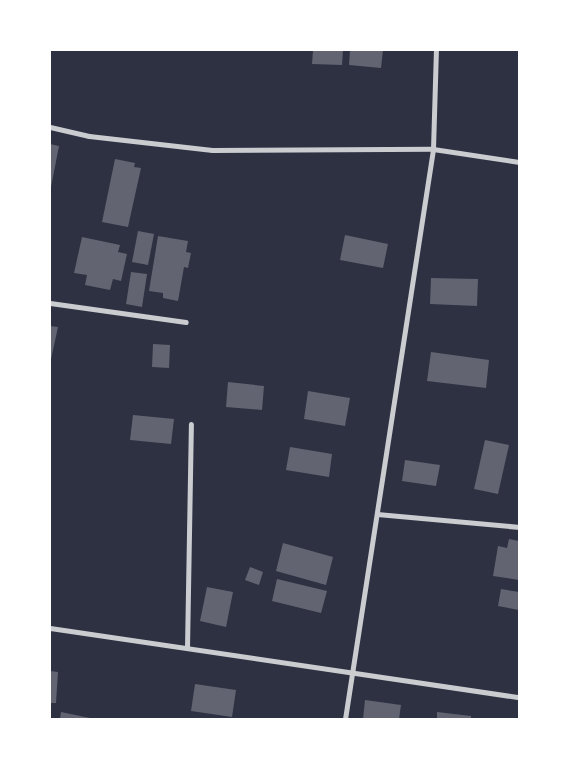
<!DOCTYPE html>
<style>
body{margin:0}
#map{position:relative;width:569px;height:769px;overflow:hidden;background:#2d3142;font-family:Montserrat,sans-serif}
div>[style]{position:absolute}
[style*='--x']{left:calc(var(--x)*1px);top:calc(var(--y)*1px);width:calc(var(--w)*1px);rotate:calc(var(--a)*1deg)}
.building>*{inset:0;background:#626471}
.minor>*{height:5px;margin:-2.5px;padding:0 2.5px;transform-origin:2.5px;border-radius:2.5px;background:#caccd0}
span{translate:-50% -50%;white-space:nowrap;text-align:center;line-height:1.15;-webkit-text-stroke:4px #fff;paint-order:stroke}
.frame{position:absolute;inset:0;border:51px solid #fff;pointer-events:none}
</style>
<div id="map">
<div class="building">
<i style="clip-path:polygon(313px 50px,343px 50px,342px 65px,312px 64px)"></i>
<i style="clip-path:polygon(350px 50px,383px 50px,381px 68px,349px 65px)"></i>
<i style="clip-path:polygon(50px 144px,59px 146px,51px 187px,50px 186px)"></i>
<i style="clip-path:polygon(115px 159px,135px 163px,134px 167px,141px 168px,128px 227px,102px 222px)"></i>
<i style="clip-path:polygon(138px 231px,154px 234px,148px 265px,132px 262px)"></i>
<i style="clip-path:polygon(345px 235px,388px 244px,383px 268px,340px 260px)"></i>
<i style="clip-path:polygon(158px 236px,188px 241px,186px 252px,191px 253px,188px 268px,184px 267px,178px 301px,163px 298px,163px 293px,149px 291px)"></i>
<i style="clip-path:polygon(82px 237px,120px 245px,118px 252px,127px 254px,121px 281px,113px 279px,110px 290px,85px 285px,87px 275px,74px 273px)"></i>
<i style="clip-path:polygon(131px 272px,147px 274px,142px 307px,126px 304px)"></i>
<i style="clip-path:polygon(431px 278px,478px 279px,477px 306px,430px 304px)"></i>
<i style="clip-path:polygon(50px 326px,58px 327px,51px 359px,50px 358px)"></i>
<i style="clip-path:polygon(153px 344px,170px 345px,169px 368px,152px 367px)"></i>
<i style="clip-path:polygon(431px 352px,489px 360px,486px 388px,427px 381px)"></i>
<i style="clip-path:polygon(228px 382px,264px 386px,262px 410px,226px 407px)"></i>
<i style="clip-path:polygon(308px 391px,350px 398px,345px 426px,304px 419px)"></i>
<i style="clip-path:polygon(133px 415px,174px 419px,171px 444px,130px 440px)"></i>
<i style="clip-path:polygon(485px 440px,509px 445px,498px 494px,474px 489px)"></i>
<i style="clip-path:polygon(290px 447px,332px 454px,329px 477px,286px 470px)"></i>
<i style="clip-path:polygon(405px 460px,440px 465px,436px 486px,402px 481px)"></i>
<i style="clip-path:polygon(509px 539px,519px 541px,519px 580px,493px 576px,498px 546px,507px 548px)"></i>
<i style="clip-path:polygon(283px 543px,333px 557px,326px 585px,276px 571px)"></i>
<i style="clip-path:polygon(250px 567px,263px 572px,259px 585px,245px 580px)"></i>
<i style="clip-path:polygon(277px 579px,327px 591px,321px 613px,272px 601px)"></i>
<i style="clip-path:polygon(207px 587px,233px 592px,226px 627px,200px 621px)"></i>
<i style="clip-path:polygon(501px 589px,519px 592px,519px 610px,498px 606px)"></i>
<i style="clip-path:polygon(50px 671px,58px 672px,56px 703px,50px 703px)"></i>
<i style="clip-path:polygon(195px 684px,236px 690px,232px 717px,191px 711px)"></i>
<i style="clip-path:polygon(365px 700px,401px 705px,399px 719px,363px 719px)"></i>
<i style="clip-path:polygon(61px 712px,90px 718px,90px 719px,60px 719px)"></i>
<i style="clip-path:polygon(437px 712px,471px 716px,471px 719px,437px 719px)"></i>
</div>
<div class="minor">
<i style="--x:50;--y:127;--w:40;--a:13"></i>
<i style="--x:89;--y:136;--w:124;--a:6.5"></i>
<i style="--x:212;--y:150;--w:221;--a:-0.3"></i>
<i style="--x:433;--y:149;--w:87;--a:8.6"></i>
<i style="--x:50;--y:303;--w:137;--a:8"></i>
<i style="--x:377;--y:514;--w:143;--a:5.2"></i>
<i style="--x:50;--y:628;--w:474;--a:8.4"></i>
<i style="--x:187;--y:648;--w:224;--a:-89"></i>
<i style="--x:345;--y:719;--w:577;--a:-81.22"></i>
<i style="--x:433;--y:149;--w:99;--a:-88.3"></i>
</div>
<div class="frame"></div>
</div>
